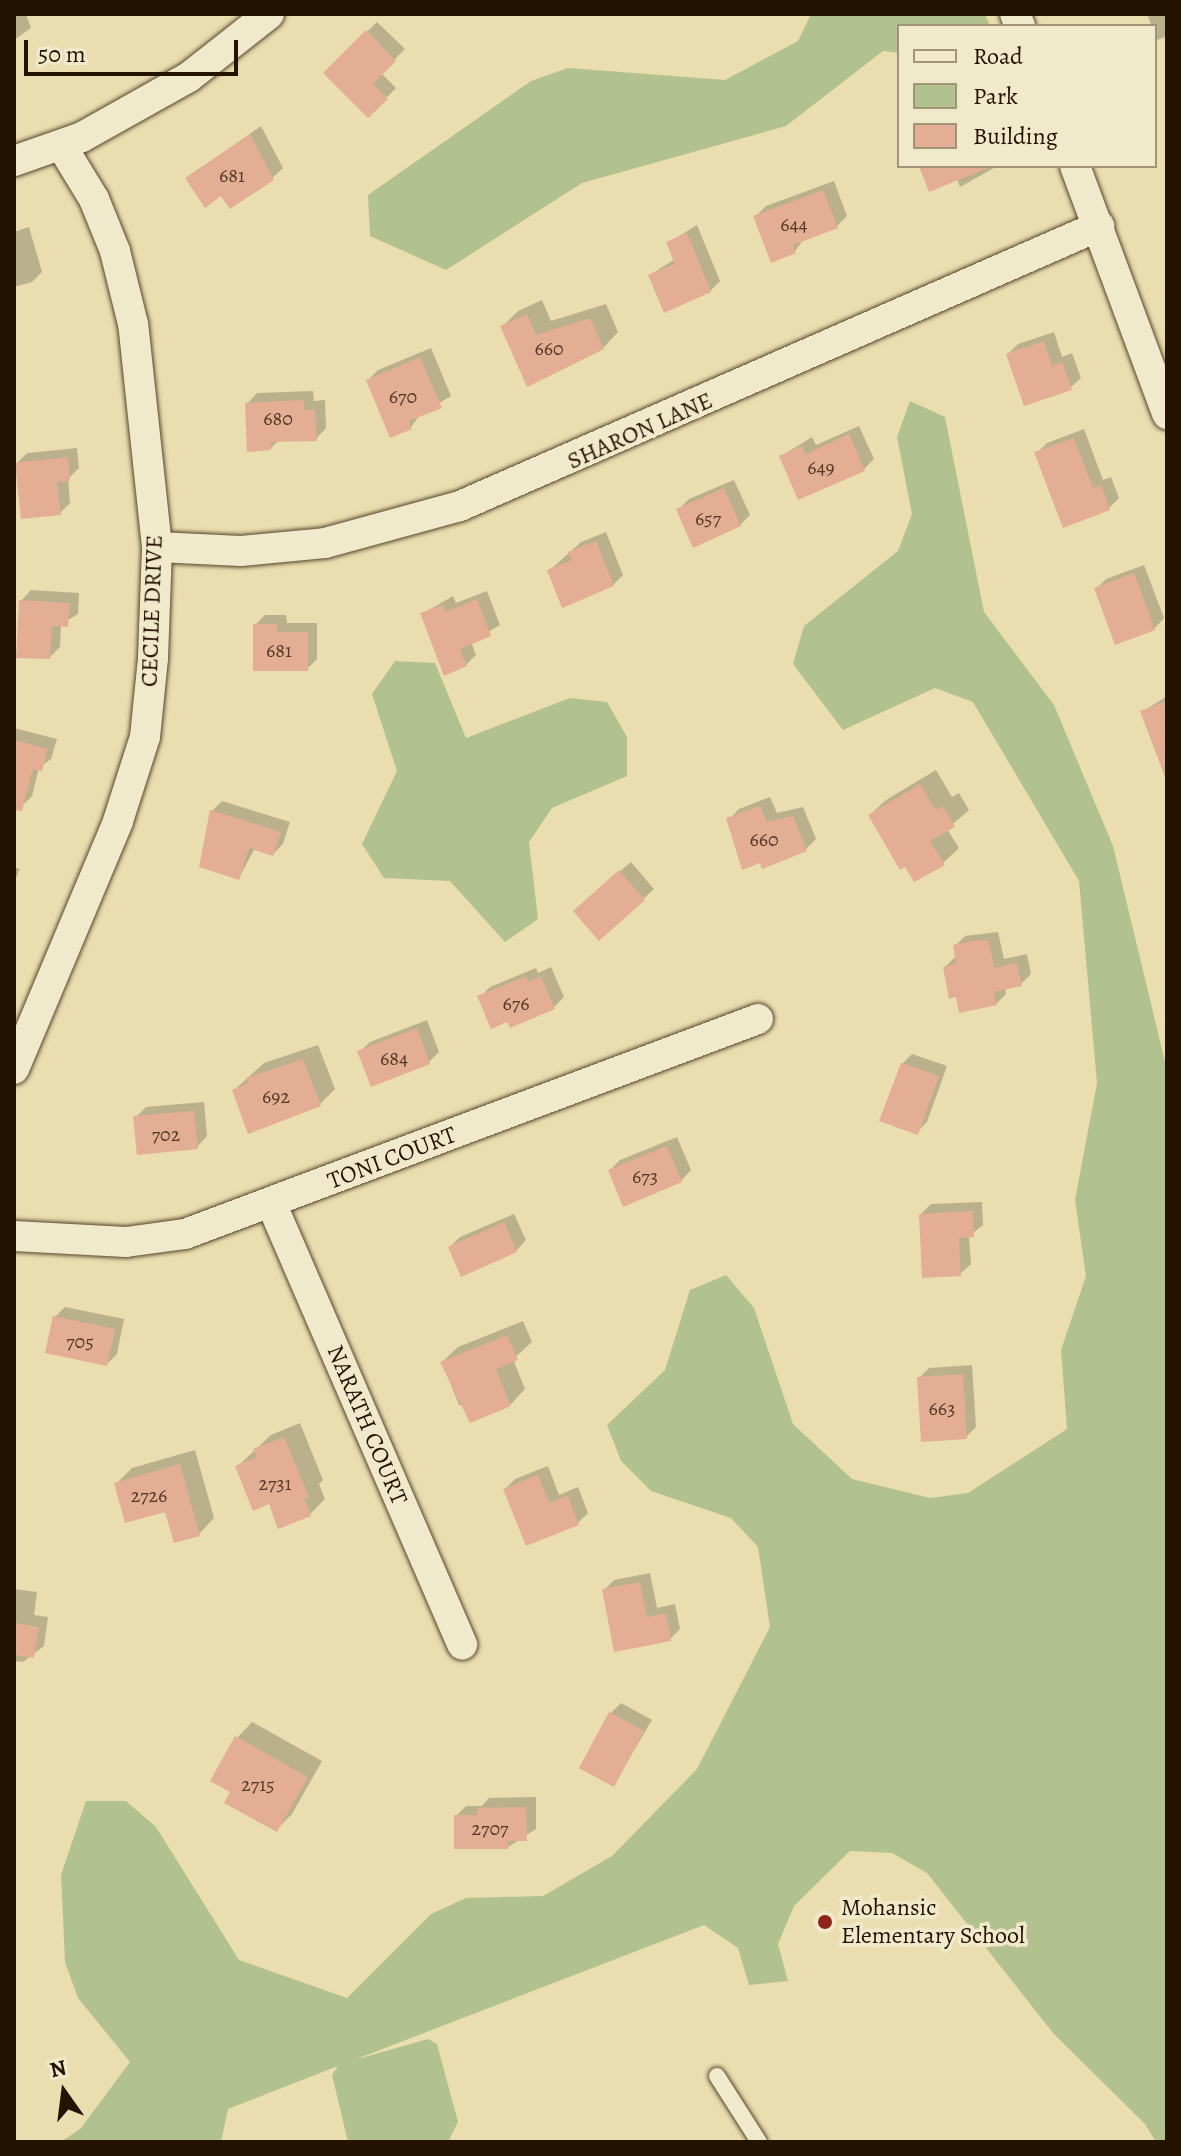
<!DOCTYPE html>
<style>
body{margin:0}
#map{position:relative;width:1181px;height:2156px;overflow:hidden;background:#eaddaf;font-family:Alegreya,serif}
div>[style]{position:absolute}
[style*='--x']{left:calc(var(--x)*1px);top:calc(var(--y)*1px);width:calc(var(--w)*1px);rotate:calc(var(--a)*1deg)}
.green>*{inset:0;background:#b1c28f}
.shadow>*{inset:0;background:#0003}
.building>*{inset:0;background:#e3ae93}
.roads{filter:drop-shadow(0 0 2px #55462c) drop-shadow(0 0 2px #55462c)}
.service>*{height:16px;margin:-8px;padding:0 8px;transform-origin:8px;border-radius:8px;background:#f1e9cb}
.minor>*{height:30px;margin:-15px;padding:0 15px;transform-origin:15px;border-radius:15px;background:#f1e9cb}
.dots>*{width:22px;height:22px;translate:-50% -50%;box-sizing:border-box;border:4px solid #f1e9cb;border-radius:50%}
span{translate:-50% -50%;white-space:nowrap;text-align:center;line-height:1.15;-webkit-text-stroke:7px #f1e9cb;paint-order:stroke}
.number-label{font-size:20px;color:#533a25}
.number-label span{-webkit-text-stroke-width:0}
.street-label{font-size:24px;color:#231300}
.poi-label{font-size:24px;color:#231300}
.left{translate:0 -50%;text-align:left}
.frame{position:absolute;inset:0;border:16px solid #231300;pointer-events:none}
.legend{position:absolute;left:897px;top:24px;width:260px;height:144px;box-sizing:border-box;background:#f1e9cb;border:2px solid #9f937a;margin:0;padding:10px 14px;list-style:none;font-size:24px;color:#231300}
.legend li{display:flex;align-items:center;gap:16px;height:40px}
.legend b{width:40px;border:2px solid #9f937a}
.north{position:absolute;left:24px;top:2052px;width:80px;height:80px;-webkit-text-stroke:6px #f1e9cb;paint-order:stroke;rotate:346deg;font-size:22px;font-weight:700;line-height:32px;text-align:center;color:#231300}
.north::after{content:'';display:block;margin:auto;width:28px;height:36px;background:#231300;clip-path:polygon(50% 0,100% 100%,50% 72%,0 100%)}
.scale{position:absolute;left:24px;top:40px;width:214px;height:36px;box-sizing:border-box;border:4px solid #231300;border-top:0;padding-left:10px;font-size:24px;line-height:28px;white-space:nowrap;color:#231300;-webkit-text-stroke:6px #f1e9cb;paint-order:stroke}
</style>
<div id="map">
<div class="green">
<i style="clip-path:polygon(811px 14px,985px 14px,990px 26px,899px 26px,899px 53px,883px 51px,786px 126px,582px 183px,446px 270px,370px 236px,368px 195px,531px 81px,568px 68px,725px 80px,798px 41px)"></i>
<i style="clip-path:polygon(910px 401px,945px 417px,984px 612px,1054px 705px,1113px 846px,1167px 1070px,1167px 2142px,1156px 2142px,1145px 2124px,1053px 2033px,927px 1873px,892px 1853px,850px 1851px,794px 1906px,778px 1944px,788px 1981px,749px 1985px,738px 1948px,704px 1925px,354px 2060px,428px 2039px,437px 2044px,458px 2122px,448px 2142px,348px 2142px,332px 2075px,338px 2066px,228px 2109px,221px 2142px,61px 2142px,81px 2128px,130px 2062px,78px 1998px,65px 1962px,61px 1875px,86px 1801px,126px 1801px,156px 1827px,239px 1960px,347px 1998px,431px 1914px,466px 1898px,543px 1896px,612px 1856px,697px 1769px,770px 1627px,758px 1547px,731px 1518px,651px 1491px,621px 1461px,607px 1425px,665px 1370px,690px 1290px,726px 1275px,754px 1308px,793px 1424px,852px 1479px,930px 1498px,968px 1493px,1067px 1429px,1061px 1350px,1086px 1276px,1075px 1200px,1097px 1083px,1079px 881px,973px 702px,935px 688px,843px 730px,793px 664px,804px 626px,898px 551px,912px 514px,897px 437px)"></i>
<i style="clip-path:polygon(395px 661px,435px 663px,466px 738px,570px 698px,607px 702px,627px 737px,627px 776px,552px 808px,529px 842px,538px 919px,505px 942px,450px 881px,384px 878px,362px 844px,397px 771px,372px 694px)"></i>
</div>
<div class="shadow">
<i style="clip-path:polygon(14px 14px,26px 14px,31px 28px,14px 40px)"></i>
<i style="clip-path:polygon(1147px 14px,1167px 14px,1167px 36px,1157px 40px)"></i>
<i style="clip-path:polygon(377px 22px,405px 49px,381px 73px,396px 88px,368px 116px,326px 73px)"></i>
<i style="clip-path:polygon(261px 126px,283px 168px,272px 178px,222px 194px,188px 178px)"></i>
<i style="clip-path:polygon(921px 166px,994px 166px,994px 168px,960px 187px,957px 179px)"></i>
<i style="clip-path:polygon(834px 181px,847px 216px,837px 226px,804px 239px,795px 251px,756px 216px,766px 206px)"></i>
<i style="clip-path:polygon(697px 225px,720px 281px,710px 291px,650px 275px,675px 259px,668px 243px)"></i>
<i style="clip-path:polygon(29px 227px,42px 272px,32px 282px,14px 287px,14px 232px)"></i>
<i style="clip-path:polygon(542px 300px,551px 321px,606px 304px,618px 332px,603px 348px,528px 384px,503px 326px,518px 311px)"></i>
<i style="clip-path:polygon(1054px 332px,1062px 357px,1072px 353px,1081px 378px,1070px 388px,1008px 354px,1018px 344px)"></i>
<i style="clip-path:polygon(431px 348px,451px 396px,420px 415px,411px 427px,368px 380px,378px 370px)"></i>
<i style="clip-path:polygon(313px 391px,314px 401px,325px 400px,326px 428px,316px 439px,279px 440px,271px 448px,247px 404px,257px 393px)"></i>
<i style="clip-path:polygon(859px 426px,874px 459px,864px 469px,781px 456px,812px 437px,816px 445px)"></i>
<i style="clip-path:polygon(1084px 429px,1103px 480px,1111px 477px,1119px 498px,1109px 508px,1037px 453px,1047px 443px)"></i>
<i style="clip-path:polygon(77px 448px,79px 468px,68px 479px,70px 503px,60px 513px,17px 463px,27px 453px)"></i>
<i style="clip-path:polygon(734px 480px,750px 515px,740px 525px,679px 509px,689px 499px)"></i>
<i style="clip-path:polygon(606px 532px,623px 575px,613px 585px,549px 571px,581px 542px)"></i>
<i style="clip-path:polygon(1144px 565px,1164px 618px,1154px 629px,1096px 589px,1106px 579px)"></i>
<i style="clip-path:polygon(31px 590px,79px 593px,78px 614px,61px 624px,60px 647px,50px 657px,21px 601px)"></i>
<i style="clip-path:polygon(487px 591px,500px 625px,471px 642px,476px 655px,466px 665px,422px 614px,453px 596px,456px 603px)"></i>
<i style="clip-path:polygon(265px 615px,286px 615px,287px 623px,317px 623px,317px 659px,307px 669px,255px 625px)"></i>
<i style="clip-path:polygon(1167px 696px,1167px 764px,1142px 712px)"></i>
<i style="clip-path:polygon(14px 728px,57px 739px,51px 759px,39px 768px,32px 796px,22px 806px,14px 804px)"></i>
<i style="clip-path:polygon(936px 770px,952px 797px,959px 793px,969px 810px,947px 829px,959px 848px,943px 863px,870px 815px,886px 800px)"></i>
<i style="clip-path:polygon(770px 797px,777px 813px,803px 807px,816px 839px,806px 849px,729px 819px,739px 809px)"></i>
<i style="clip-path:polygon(222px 801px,290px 822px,283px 844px,273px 854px,255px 848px,239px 878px,201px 866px,212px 811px)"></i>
<i style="clip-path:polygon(631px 862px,654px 889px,599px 939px,585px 901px)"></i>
<i style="clip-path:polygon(14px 867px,20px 869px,14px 882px)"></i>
<i style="clip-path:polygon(998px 932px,1004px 959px,1027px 954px,1031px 974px,1021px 984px,1005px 987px,1006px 994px,996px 1004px,957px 995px,945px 967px,955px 957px,955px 946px,965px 936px)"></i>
<i style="clip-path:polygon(551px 967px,564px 997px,554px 1007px,508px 1020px,480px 997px,490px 987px,536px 968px,538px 973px)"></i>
<i style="clip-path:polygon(427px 1020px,439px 1052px,429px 1062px,359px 1052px,370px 1042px)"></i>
<i style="clip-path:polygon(318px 1045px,335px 1089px,320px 1104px,234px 1090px,264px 1063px)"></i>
<i style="clip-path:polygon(912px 1054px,947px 1066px,927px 1122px,917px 1132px,902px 1064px)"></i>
<i style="clip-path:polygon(204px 1102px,207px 1136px,197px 1147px,136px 1117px,146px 1107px)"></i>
<i style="clip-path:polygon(677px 1137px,691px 1170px,681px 1181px,610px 1170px,620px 1160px)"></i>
<i style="clip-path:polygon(982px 1202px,983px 1225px,969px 1236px,971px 1264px,960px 1274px,921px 1214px,931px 1204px)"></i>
<i style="clip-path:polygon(514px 1214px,526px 1240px,516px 1251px,450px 1247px,460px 1237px)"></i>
<i style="clip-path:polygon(65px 1307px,124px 1319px,117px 1354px,107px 1364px,55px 1317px)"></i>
<i style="clip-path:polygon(523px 1321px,532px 1342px,513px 1359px,525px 1389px,510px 1405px,459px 1405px,442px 1362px,458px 1347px)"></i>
<i style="clip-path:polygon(972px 1365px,976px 1427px,966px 1437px,919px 1378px,929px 1368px)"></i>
<i style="clip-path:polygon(300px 1423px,323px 1480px,319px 1484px,325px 1499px,310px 1514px,270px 1502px,237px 1467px,271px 1435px)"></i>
<i style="clip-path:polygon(195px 1450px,214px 1518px,199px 1534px,117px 1483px,132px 1468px)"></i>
<i style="clip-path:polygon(548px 1466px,559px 1495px,578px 1487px,588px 1513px,578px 1523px,505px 1489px,515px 1479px)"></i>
<i style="clip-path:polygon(650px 1573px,657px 1608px,675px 1604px,680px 1629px,670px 1639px,604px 1590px,614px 1580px)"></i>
<i style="clip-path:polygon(14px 1589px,37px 1592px,34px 1615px,48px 1617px,44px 1646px,23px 1662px,14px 1661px)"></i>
<i style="clip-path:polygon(621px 1703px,652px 1720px,614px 1784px,611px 1713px)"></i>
<i style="clip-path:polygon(252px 1722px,322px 1761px,292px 1814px,276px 1830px,232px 1791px,237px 1738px)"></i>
<i style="clip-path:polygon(536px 1797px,536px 1829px,508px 1847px,456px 1816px,466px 1806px,482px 1806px,489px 1798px)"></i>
</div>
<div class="building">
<i style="clip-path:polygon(366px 30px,396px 61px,373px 84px,388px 99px,368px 118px,323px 73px)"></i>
<i style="clip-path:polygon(250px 134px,274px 180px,230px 209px,221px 196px,205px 208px,185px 178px)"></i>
<i style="clip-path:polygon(919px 166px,990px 166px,990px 167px,929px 192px)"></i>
<i style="clip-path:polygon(823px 190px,838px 228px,793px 245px,796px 253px,771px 263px,753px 216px)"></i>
<i style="clip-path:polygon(687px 233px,711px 292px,664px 313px,648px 275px,675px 264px,666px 242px)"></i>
<i style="clip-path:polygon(527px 314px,536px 335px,590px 318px,604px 349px,527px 387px,500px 326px)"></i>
<i style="clip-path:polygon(1044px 341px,1052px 366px,1062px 362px,1072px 390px,1024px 406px,1006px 354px)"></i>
<i style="clip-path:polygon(420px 357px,442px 408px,409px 421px,412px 429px,390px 438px,366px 380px)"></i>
<i style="clip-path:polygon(304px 400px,304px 410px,315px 410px,317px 441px,271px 442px,271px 450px,247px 452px,245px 403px)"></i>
<i style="clip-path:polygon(849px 434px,865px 471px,798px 500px,779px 456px,802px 446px,806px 454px)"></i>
<i style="clip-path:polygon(1074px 438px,1093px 488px,1101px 485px,1110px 510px,1063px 528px,1034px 452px)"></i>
<i style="clip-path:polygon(68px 457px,70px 481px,57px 482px,61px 515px,21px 519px,15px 463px)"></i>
<i style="clip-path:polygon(724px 488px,741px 526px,693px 548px,676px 509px)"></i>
<i style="clip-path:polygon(596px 541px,614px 586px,562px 608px,547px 570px,572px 560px,568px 552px)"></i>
<i style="clip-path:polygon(1134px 573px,1155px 630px,1115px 645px,1094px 588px)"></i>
<i style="clip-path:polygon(477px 599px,491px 636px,460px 649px,467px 666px,444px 676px,420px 613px,443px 605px,446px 612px)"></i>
<i style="clip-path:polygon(19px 600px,70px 603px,68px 627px,52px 626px,50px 659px,16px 658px)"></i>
<i style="clip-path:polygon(253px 624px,277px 624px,277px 632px,308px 632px,308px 671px,253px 671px)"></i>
<i style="clip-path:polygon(1167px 701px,1167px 776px,1165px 777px,1140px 711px)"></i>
<i style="clip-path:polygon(14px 740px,48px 749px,42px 771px,33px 769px,22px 811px,14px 810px)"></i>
<i style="clip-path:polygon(920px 784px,936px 810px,943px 806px,955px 827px,930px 841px,945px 865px,914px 882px,905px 867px,900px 870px,868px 815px)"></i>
<i style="clip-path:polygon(760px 806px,767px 822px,793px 816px,807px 851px,762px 869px,760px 863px,742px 870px,726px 818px)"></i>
<i style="clip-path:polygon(210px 810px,281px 832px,273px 856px,249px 848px,239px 880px,199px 867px)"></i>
<i style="clip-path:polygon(619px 870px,645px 900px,599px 941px,573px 911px)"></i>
<i style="clip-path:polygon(977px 940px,989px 941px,994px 968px,1017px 963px,1022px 986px,994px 992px,997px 1005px,959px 1013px,956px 997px,949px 999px,943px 967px,956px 964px,953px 945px)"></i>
<i style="clip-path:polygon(526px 976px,528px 982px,541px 976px,555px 1009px,510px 1028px,507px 1022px,491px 1029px,477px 996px)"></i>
<i style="clip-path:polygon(417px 1028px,430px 1064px,371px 1087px,357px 1051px)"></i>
<i style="clip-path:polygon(303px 1059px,321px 1106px,248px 1134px,232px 1090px,248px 1083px,246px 1078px)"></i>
<i style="clip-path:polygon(901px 1063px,939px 1076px,918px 1135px,879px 1121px)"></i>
<i style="clip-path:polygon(194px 1111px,198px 1149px,137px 1155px,133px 1116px)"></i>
<i style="clip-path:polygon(667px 1146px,682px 1182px,623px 1207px,608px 1170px)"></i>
<i style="clip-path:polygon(973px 1211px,974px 1237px,959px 1238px,961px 1276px,922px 1278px,919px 1214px)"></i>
<i style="clip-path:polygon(504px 1222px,517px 1252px,461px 1277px,448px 1247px)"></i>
<i style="clip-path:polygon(53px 1316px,115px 1329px,107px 1366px,45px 1353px)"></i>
<i style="clip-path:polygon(507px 1335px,518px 1360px,496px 1369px,511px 1406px,470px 1423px,440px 1362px)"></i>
<i style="clip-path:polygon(963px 1374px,967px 1439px,921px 1442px,917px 1377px)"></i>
<i style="clip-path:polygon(284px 1437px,309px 1497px,304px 1499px,311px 1516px,278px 1529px,269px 1504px,253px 1511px,235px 1466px,257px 1457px,253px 1449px)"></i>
<i style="clip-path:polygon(180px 1464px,200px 1536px,174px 1543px,165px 1512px,125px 1523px,114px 1483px)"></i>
<i style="clip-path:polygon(538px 1475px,549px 1503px,568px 1496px,579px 1525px,526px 1546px,503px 1489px)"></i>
<i style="clip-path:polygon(640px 1582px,647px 1617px,666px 1613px,671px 1641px,614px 1652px,602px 1589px)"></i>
<i style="clip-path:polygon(14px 1623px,39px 1627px,34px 1658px,14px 1655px)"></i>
<i style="clip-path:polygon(609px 1712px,644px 1731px,614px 1787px,579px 1768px)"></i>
<i style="clip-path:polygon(235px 1736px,308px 1777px,277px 1832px,224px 1803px,230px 1792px,210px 1781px)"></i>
<i style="clip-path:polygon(526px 1807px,527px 1841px,508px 1841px,508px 1849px,454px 1849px,454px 1815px,477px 1815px,477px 1808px)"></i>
</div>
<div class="roads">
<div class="service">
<i style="--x:717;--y:2076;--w:78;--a:57.5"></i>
</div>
<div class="minor">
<i style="--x:1015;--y:14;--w:13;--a:67"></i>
<i style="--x:14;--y:161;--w:72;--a:-19.4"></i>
<i style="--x:82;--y:137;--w:123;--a:-29.3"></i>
<i style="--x:189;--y:77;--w:102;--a:-38.2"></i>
<i style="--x:1075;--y:166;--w:265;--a:69.6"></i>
<i style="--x:157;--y:547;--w:84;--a:2.7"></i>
<i style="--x:241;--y:551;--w:84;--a:-5.4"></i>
<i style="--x:325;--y:543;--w:140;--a:-15.3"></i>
<i style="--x:460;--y:506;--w:698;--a:-23.66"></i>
<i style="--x:14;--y:1069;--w:269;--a:-67.2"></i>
<i style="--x:118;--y:821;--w:88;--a:-72.2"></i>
<i style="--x:145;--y:737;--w:79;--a:-84.2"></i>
<i style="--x:153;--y:658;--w:111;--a:-87.9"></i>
<i style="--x:157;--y:547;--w:224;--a:-96.1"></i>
<i style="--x:133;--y:324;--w:75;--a:-103.9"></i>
<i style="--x:115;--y:251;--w:56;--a:-112"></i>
<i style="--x:94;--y:199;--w:63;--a:-121.4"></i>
<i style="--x:272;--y:1205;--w:479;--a:66.6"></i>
<i style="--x:14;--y:1236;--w:112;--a:3.1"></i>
<i style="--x:126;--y:1242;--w:60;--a:-7.7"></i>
<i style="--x:185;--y:1234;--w:612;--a:-20.57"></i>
</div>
</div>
<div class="dots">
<i style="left:825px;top:1922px;background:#8f2418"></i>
</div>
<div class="number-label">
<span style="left:232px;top:175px">681</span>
<span style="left:794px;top:224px">644</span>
<span style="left:549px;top:348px">660</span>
<span style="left:403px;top:396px">670</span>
<span style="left:278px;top:418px">680</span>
<span style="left:821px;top:467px">649</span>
<span style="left:708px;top:518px">657</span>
<span style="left:279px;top:650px">681</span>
<span style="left:764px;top:839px">660</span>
<span style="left:516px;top:1003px">676</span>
<span style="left:394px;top:1058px">684</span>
<span style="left:276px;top:1096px">692</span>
<span style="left:166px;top:1134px">702</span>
<span style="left:645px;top:1176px">673</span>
<span style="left:80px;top:1341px">705</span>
<span style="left:942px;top:1408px">663</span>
<span style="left:275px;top:1483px">2731</span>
<span style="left:149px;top:1495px">2726</span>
<span style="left:258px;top:1784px">2715</span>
<span style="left:490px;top:1828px">2707</span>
</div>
<div class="street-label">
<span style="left:640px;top:431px;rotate:-24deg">SHARON LANE</span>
<span style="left:152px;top:611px;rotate:-88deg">CECILE DRIVE</span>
<span style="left:392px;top:1158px;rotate:-21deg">TONI COURT</span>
<span style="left:367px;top:1425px;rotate:67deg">NARATH COURT</span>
</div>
<div class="poi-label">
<span class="left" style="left:841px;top:1922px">Mohansic<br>Elementary School</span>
</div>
<div class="frame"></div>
<ul class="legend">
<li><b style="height:10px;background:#f1e9cb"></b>Road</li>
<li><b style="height:22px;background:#b1c28f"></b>Park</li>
<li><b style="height:22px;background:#e3ae93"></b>Building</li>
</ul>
<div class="north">N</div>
<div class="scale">50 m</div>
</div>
